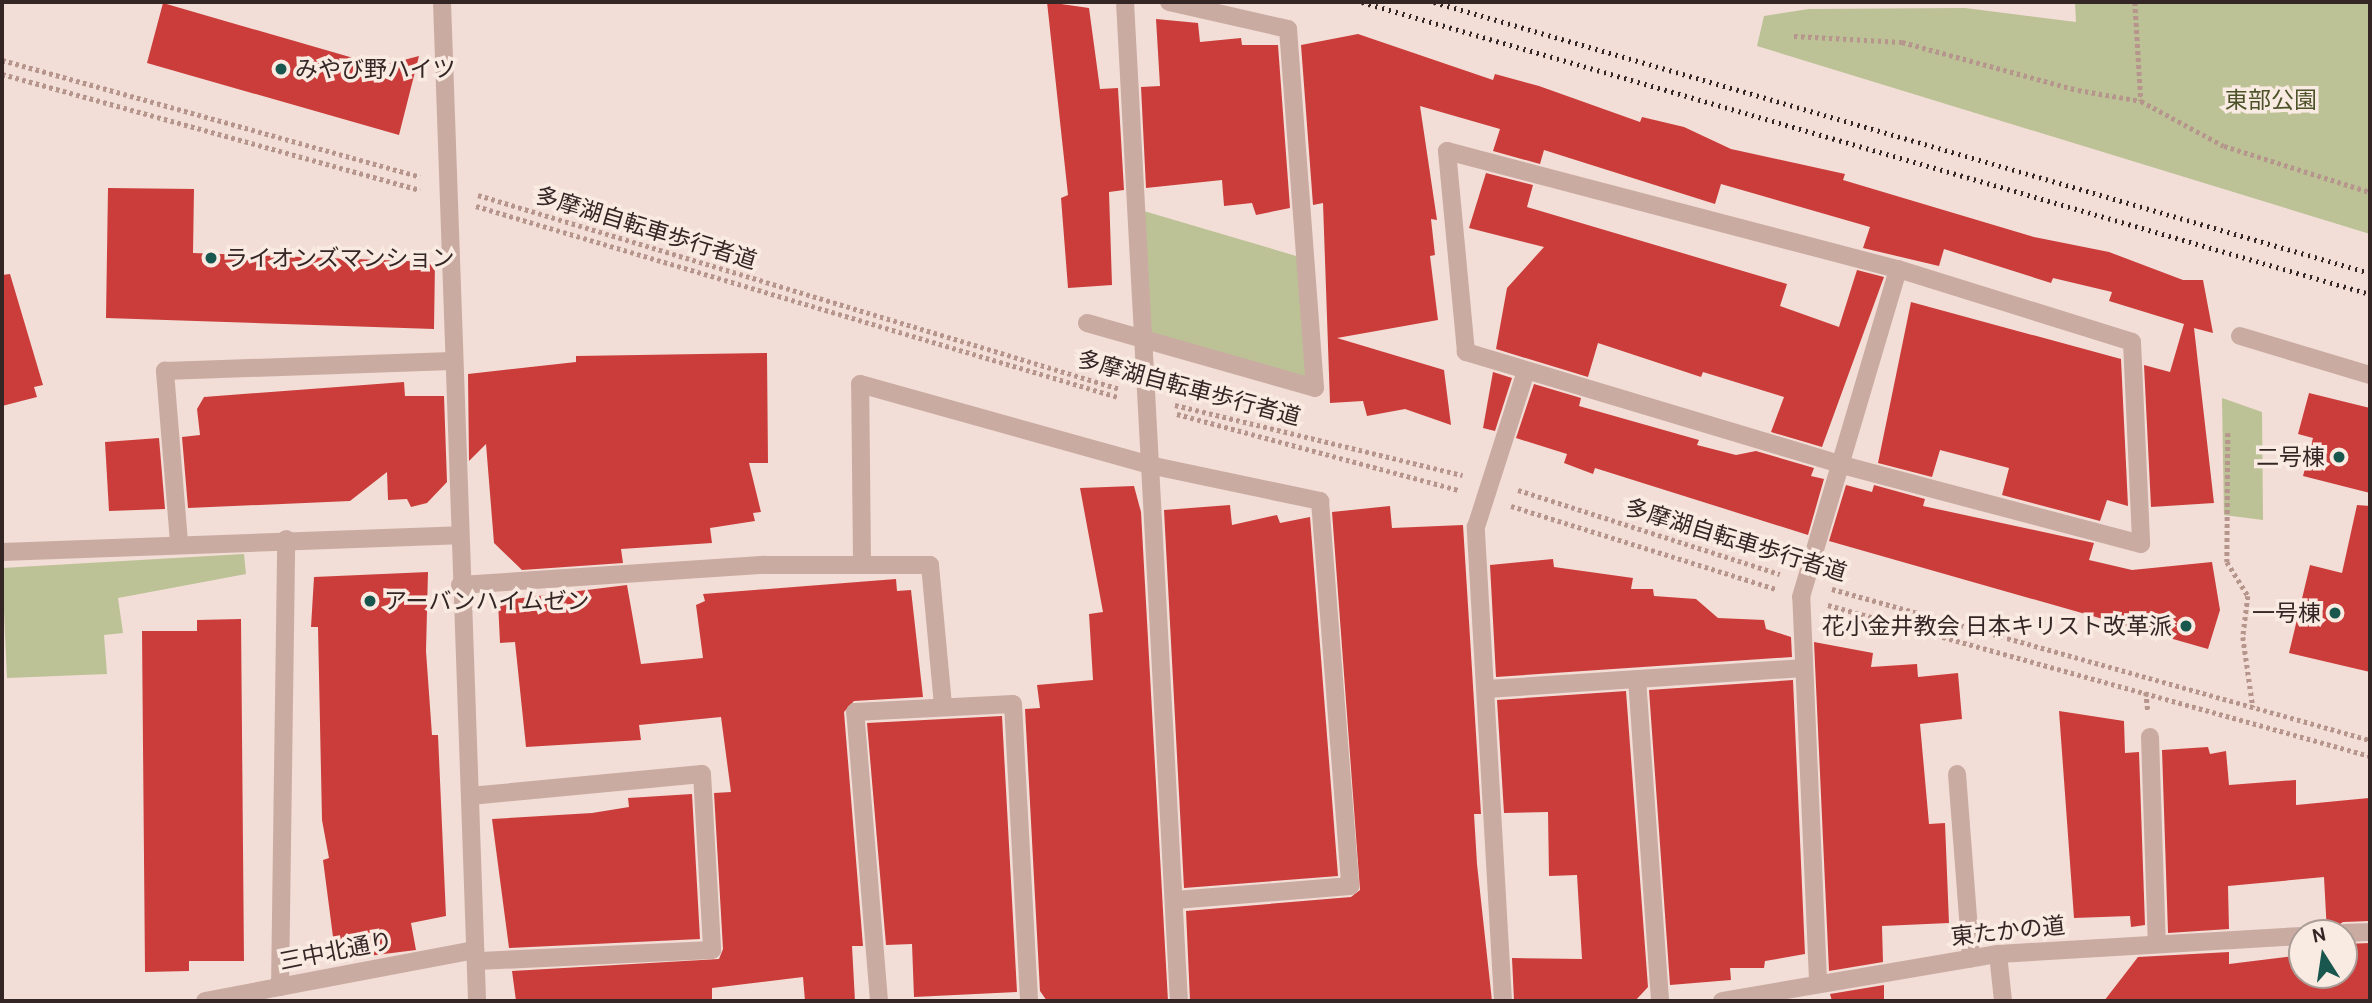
<!DOCTYPE html>
<meta charset="utf-8">
<style>
body{margin:0}
#map{position:relative;width:2372px;height:1003px;overflow:hidden;background:#f2ded6;font-family:Cabin,"Noto Sans JP",sans-serif}
div>[style]{position:absolute}
[style*='--x']{left:calc(var(--x)*1px);top:calc(var(--y)*1px);width:calc(var(--w)*1px);rotate:calc(var(--a)*1deg)}
.green>*{inset:0;background:#bcc196}
.building>*{inset:0;background:#cb3d3b}
.path>*{height:4.5px;margin-top:-2.25px;transform-origin:0;background:repeating-linear-gradient(90deg,#b5958c 0 3.5px,transparent 0 7px)}
.service>*{height:18px;margin:-9px;padding:0 9px;transform-origin:9px;border-radius:9px;background:#caaba2}
.minor>*{height:18px;margin:-9px;padding:0 9px;transform-origin:9px;border-radius:9px;background:#caaba2}
.rail>*{height:5px;margin-top:-2.5px;transform-origin:0;background:repeating-linear-gradient(90deg,#342625 0 2px,transparent 0 7px)}
.dots>*{width:19px;height:19px;translate:-50% -50%;box-sizing:border-box;border:4px solid #f9eae2;border-radius:50%}
span{translate:-50% -50%;white-space:nowrap;text-align:center;line-height:1.15;-webkit-text-stroke:7px #f9eae2;paint-order:stroke}
.poi-label{font-size:23px;color:#342625}
.left{translate:0 -50%;text-align:left}
.right{translate:-100% -50%;text-align:right}
.park-label{font-size:23px;color:#4d5328}
.street-label{font-size:23px;color:#342625}
.frame{position:absolute;inset:0;border:4px solid #342625;pointer-events:none}
.north{position:absolute;left:2288px;top:919px;width:70px;height:70px;box-sizing:border-box;background:#f9eae2;border:2px solid #aa9c96;border-radius:50%;rotate:348deg;font-size:19px;font-weight:700;line-height:28px;text-align:center;color:#342625}
.north::after{content:'';display:block;margin:auto;width:24px;height:32px;background:#19564d;clip-path:polygon(50% 0,100% 100%,50% 72%,0 100%)}
</style>
<div id="map">
<div class="green">
<i style="clip-path:polygon(2075px 2px,2370px 2px,2370px 234px,1757px 46px,1764px 16px,1809px 9px,1965px 8px,2076px 22px)"></i>
<i style="clip-path:polygon(1137px 209px,1303px 258px,1315px 388px,1142px 339px)"></i>
<i style="clip-path:polygon(2222px 398px,2262px 412px,2263px 520px,2224px 515px)"></i>
<i style="clip-path:polygon(244px 554px,246px 574px,118px 598px,123px 633px,104px 635px,107px 674px,7px 678px,2px 568px)"></i>
</div>
<div class="building">
<i style="clip-path:polygon(1047px 2px,1089px 8px,1100px 89px,1118px 88px,1124px 190px,1109px 192px,1112px 285px,1068px 288px,1061px 198px,1068px 195px)"></i>
<i style="clip-path:polygon(163px 3px,381px 66px,419px 56px,399px 135px,147px 63px)"></i>
<i style="clip-path:polygon(1156px 19px,1198px 23px,1200px 42px,1241px 38px,1242px 45px,1278px 45px,1290px 208px,1256px 215px,1252px 203px,1224px 206px,1222px 180px,1146px 188px,1141px 87px,1160px 86px)"></i>
<i style="clip-path:polygon(1358px 34px,1493px 80px,1495px 74px,1539px 86px,1640px 122px,1642px 117px,1684px 127px,1731px 149px,1845px 174px,1843px 180px,2034px 237px,2109px 252px,2183px 280px,2203px 280px,2213px 333px,2194px 328px,2214px 503px,2151px 507px,2144px 365px,2170px 372px,2184px 324px,2109px 301px,2112px 292px,2053px 278px,2051px 283px,1944px 249px,1939px 266px,1863px 248px,1870px 227px,1721px 184px,1715px 204px,1544px 150px,1540px 164px,1493px 151px,1500px 129px,1420px 106px,1437px 220px,1431px 219px,1435px 255px,1430px 256px,1438px 320px,1337px 338px,1444px 370px,1451px 425px,1405px 409px,1367px 416px,1363px 401px,1330px 403px,1323px 203px,1313px 205px,1301px 45px)"></i>
<i style="clip-path:polygon(1486px 173px,1533px 185px,1527px 207px,1787px 284px,1780px 306px,1839px 327px,1857px 270px,1884px 277px,1822px 447px,1771px 432px,1784px 397px,1703px 372px,1701px 377px,1598px 343px,1588px 377px,1496px 349px,1507px 288px,1544px 247px,1469px 228px)"></i>
<i style="clip-path:polygon(108px 188px,194px 189px,193px 253px,435px 262px,434px 329px,106px 318px)"></i>
<i style="clip-path:polygon(10px 274px,43px 385px,34px 387px,37px 397px,2px 406px,2px 275px)"></i>
<i style="clip-path:polygon(1911px 302px,2121px 359px,2128px 506px,2107px 500px,2100px 521px,2002px 495px,2009px 468px,1940px 450px,1932px 477px,1878px 463px)"></i>
<i style="clip-path:polygon(767px 353px,768px 463px,749px 463px,761px 512px,753px 513px,755px 521px,710px 528px,712px 543px,621px 549px,623px 563px,522px 570px,494px 543px,486px 444px,469px 461px,468px 374px,576px 362px,576px 356px)"></i>
<i style="clip-path:polygon(1493px 372px,1512px 378px,1495px 431px,1483px 428px)"></i>
<i style="clip-path:polygon(404px 382px,405px 396px,444px 396px,447px 482px,427px 503px,411px 507px,407px 499px,388px 500px,387px 472px,350px 501px,188px 508px,182px 437px,200px 435px,197px 409px,204px 397px)"></i>
<i style="clip-path:polygon(1534px 384px,1581px 398px,1579px 406px,1699px 440px,1697px 445px,1736px 455px,1756px 451px,1814px 468px,1811px 476px,1824px 479px,1808px 535px,1595px 468px,1593px 474px,1564px 463px,1567px 454px,1516px 438px)"></i>
<i style="clip-path:polygon(2309px 393px,2370px 408px,2370px 493px,2303px 476px,2313px 438px,2298px 434px)"></i>
<i style="clip-path:polygon(159px 438px,165px 509px,109px 511px,105px 442px)"></i>
<i style="clip-path:polygon(1846px 485px,1872px 492px,1874px 485px,1925px 499px,1923px 506px,2094px 543px,2089px 560px,2132px 570px,2212px 562px,2220px 610px,2208px 649px,1829px 541px)"></i>
<i style="clip-path:polygon(1134px 486px,1141px 512px,1168px 1001px,1047px 1001px,1040px 991px,1025px 709px,1040px 708px,1037px 685px,1093px 680px,1089px 614px,1103px 612px,1080px 488px)"></i>
<i style="clip-path:polygon(1230px 505px,1232px 525px,1277px 515px,1280px 523px,1310px 517px,1338px 876px,1184px 888px,1164px 510px)"></i>
<i style="clip-path:polygon(2357px 505px,2370px 506px,2370px 672px,2289px 653px,2310px 565px,2342px 573px)"></i>
<i style="clip-path:polygon(1390px 506px,1392px 528px,1463px 525px,1481px 814px,1474px 814px,1477px 864px,1492px 1001px,1190px 1001px,1186px 911px,1351px 897px,1360px 890px,1332px 512px)"></i>
<i style="clip-path:polygon(1553px 559px,1554px 567px,1633px 578px,1631px 589px,1653px 589px,1654px 596px,1696px 599px,1718px 618px,1764px 620px,1766px 629px,1791px 637px,1792px 657px,1496px 677px,1490px 565px)"></i>
<i style="clip-path:polygon(428px 572px,426px 651px,432px 735px,438px 735px,446px 916px,411px 923px,416px 950px,336px 960px,323px 860px,329px 858px,322px 820px,318px 627px,311px 627px,314px 577px)"></i>
<i style="clip-path:polygon(896px 579px,897px 591px,911px 590px,923px 697px,854px 701px,844px 712px,863px 946px,852px 946px,855px 1001px,805px 1001px,803px 977px,712px 988px,712px 1001px,516px 1001px,512px 971px,719px 959px,723px 949px,714px 793px,731px 792px,721px 717px,639px 725px,641px 740px,526px 747px,515px 642px,500px 643px,498px 601px,627px 585px,641px 664px,703px 658px,696px 605px,705px 601px,703px 594px)"></i>
<i style="clip-path:polygon(241px 619px,244px 961px,189px 961px,189px 971px,145px 972px,142px 631px,197px 631px,197px 620px)"></i>
<i style="clip-path:polygon(1814px 642px,1873px 653px,1871px 667px,1917px 664px,1918px 677px,1958px 673px,1962px 719px,1920px 724px,1929px 824px,1945px 823px,1949px 923px,1882px 926px,1883px 962px,1829px 971px)"></i>
<i style="clip-path:polygon(1793px 680px,1805px 954px,1765px 961px,1764px 968px,1730px 968px,1731px 980px,1670px 985px,1649px 690px)"></i>
<i style="clip-path:polygon(1626px 691px,1648px 987px,1635px 1001px,1514px 1001px,1512px 958px,1582px 959px,1577px 875px,1549px 876px,1548px 812px,1504px 813px,1497px 700px)"></i>
<i style="clip-path:polygon(2059px 711px,2124px 721px,2125px 753px,2139px 752px,2145px 925px,2131px 927px,2130px 916px,2074px 918px)"></i>
<i style="clip-path:polygon(1002px 716px,1017px 992px,914px 997px,912px 944px,886px 945px,867px 723px)"></i>
<i style="clip-path:polygon(2208px 747px,2210px 754px,2226px 751px,2229px 785px,2296px 780px,2296px 805px,2369px 798px,2370px 921px,2343px 922px,2327px 933px,2324px 877px,2228px 886px,2229px 929px,2168px 933px,2162px 750px)"></i>
<i style="clip-path:polygon(692px 794px,700px 939px,509px 948px,492px 819px,592px 813px,629px 807px,628px 798px)"></i>
<i style="clip-path:polygon(2370px 943px,2370px 1001px,2104px 1001px,2138px 957px,2229px 952px,2229px 964px,2302px 955px,2302px 975px,2344px 975px,2344px 944px)"></i>
<i style="clip-path:polygon(1884px 985px,1884px 1001px,1832px 1001px,1830px 994px)"></i>
</div>
<div class="path">
<i style="--x:2135;--y:2;--w:99;--a:86.5"></i>
<i style="--x:2141;--y:101;--w:94;--a:28.5"></i>
<i style="--x:2224;--y:146;--w:153;--a:17.5"></i>
<i style="--x:1794;--y:36;--w:108;--a:3.2"></i>
<i style="--x:1902;--y:42;--w:182;--a:15.3"></i>
<i style="--x:2078;--y:90;--w:64;--a:9.9"></i>
<i style="--x:2;--y:60;--w:434;--a:15.6"></i>
<i style="--x:2;--y:74;--w:434;--a:15.5"></i>
<i style="--x:478;--y:195;--w:671;--a:16.81"></i>
<i style="--x:476;--y:206;--w:670;--a:16.57"></i>
<i style="--x:1175;--y:405;--w:296;--a:13.7"></i>
<i style="--x:1177;--y:414;--w:292;--a:15.1"></i>
<i style="--x:2228;--y:433;--w:129;--a:90.4"></i>
<i style="--x:2227;--y:562;--w:40;--a:58"></i>
<i style="--x:2248;--y:596;--w:41;--a:97"></i>
<i style="--x:2243;--y:637;--w:71;--a:81.9"></i>
<i style="--x:1518;--y:490;--w:275;--a:17.8"></i>
<i style="--x:1511;--y:506;--w:278;--a:17.4"></i>
<i style="--x:1832;--y:589;--w:559;--a:15.68"></i>
<i style="--x:1828;--y:605;--w:563;--a:15.57"></i>
<i style="--x:2146;--y:692;--w:20;--a:84"></i>
</div>
<div class="service">
<i style="--x:2240;--y:336;--w:136;--a:16.7"></i>
<i style="--x:179;--y:542;--w:172;--a:-94.7"></i>
<i style="--x:165;--y:371;--w:287;--a:-2"></i>
<i style="--x:765;--y:565;--w:165;--a:0"></i>
<i style="--x:930;--y:565;--w:141;--a:84.7"></i>
<i style="--x:1637;--y:679;--w:323;--a:85.9"></i>
<i style="--x:1487;--y:689;--w:314;--a:-3.8"></i>
<i style="--x:2150;--y:737;--w:207;--a:88.1"></i>
<i style="--x:1957;--y:774;--w:185;--a:85.6"></i>
<i style="--x:470;--y:796;--w:233;--a:-5.4"></i>
<i style="--x:702;--y:774;--w:176;--a:86.7"></i>
<i style="--x:712;--y:950;--w:236;--a:177.3"></i>
<i style="--x:280;--y:987;--w:448;--a:-89.2"></i>
<i style="--x:879;--y:1001;--w:290;--a:-94.7"></i>
<i style="--x:855;--y:712;--w:158;--a:-2.9"></i>
<i style="--x:1013;--y:704;--w:297;--a:86.9"></i>
<i style="--x:1503;--y:1001;--w:475;--a:-93.3"></i>
<i style="--x:1476;--y:527;--w:164;--a:-72.2"></i>
</div>
<div class="minor">
<i style="--x:442;--y:2;--w:1000;--a:87.99"></i>
<i style="--x:1125;--y:2;--w:1000;--a:86.91"></i>
<i style="--x:1447;--y:151;--w:466;--a:14.7"></i>
<i style="--x:1898;--y:269;--w:245;--a:17.3"></i>
<i style="--x:2132;--y:342;--w:202;--a:87.4"></i>
<i style="--x:2141;--y:544;--w:308;--a:-165.2"></i>
<i style="--x:1843;--y:465;--w:394;--a:-163.3"></i>
<i style="--x:1466;--y:352;--w:202;--a:-95.4"></i>
<i style="--x:1087;--y:323;--w:237;--a:15.9"></i>
<i style="--x:1315;--y:388;--w:360;--a:-94.3"></i>
<i style="--x:1288;--y:29;--w:122;--a:-167.2"></i>
<i style="--x:2;--y:552;--w:457;--a:-2.1"></i>
<i style="--x:862;--y:561;--w:177;--a:-90.6"></i>
<i style="--x:860;--y:384;--w:305;--a:15.6"></i>
<i style="--x:1154;--y:466;--w:170;--a:11.9"></i>
<i style="--x:1320;--y:501;--w:386;--a:85.5"></i>
<i style="--x:1350;--y:886;--w:175;--a:175.4"></i>
<i style="--x:460;--y:585;--w:306;--a:-3.8"></i>
<i style="--x:2344;--y:933;--w:26;--a:-2"></i>
<i style="--x:1998;--y:954;--w:47;--a:83.9"></i>
<i style="--x:1818;--y:980;--w:383;--a:-92.5"></i>
<i style="--x:1801;--y:597;--w:342;--a:-73.5"></i>
<i style="--x:205;--y:1001;--w:275;--a:-10.7"></i>
<i style="--x:1722;--y:1001;--w:280;--a:-9.7"></i>
<i style="--x:1998;--y:954;--w:305;--a:-3.4"></i>
</div>
<div class="rail">
<i style="--x:1362;--y:2;--w:1049;--a:16.16"></i>
<i style="--x:1434;--y:2;--w:974;--a:16.15"></i>
</div>
<div class="dots">
<i style="left:281px;top:69px;background:#19564d"></i>
<i style="left:211px;top:258px;background:#19564d"></i>
<i style="left:2339px;top:457px;background:#19564d"></i>
<i style="left:370px;top:601px;background:#19564d"></i>
<i style="left:2335px;top:613px;background:#19564d"></i>
<i style="left:2186px;top:626px;background:#19564d"></i>
</div>
<div class="poi-label">
<span class="left" style="left:295px;top:69px">みやび野ハイツ</span>
<span class="left" style="left:225px;top:258px">ライオンズマンション</span>
<span class="right" style="left:2325px;top:457px">二号棟</span>
<span class="left" style="left:384px;top:601px">アーバンハイムゼン</span>
<span class="right" style="left:2321px;top:613px">一号棟</span>
<span class="right" style="left:2172px;top:626px">花小金井教会 日本キリスト改革派</span>
</div>
<div class="park-label">
<span style="left:2271px;top:100px">東部公園</span>
</div>
<div class="street-label">
<span style="left:646px;top:228px;rotate:17deg">多摩湖自転車歩行者道</span>
<span style="left:1189px;top:388px;rotate:15deg">多摩湖自転車歩行者道</span>
<span style="left:1736px;top:540px;rotate:17deg">多摩湖自転車歩行者道</span>
<span style="left:2008px;top:931px;rotate:-6deg">東たかの道</span>
<span style="left:336px;top:951px;rotate:-11deg">三中北通り</span>
</div>
<div class="frame"></div>
<div class="north">N</div>
</div>
